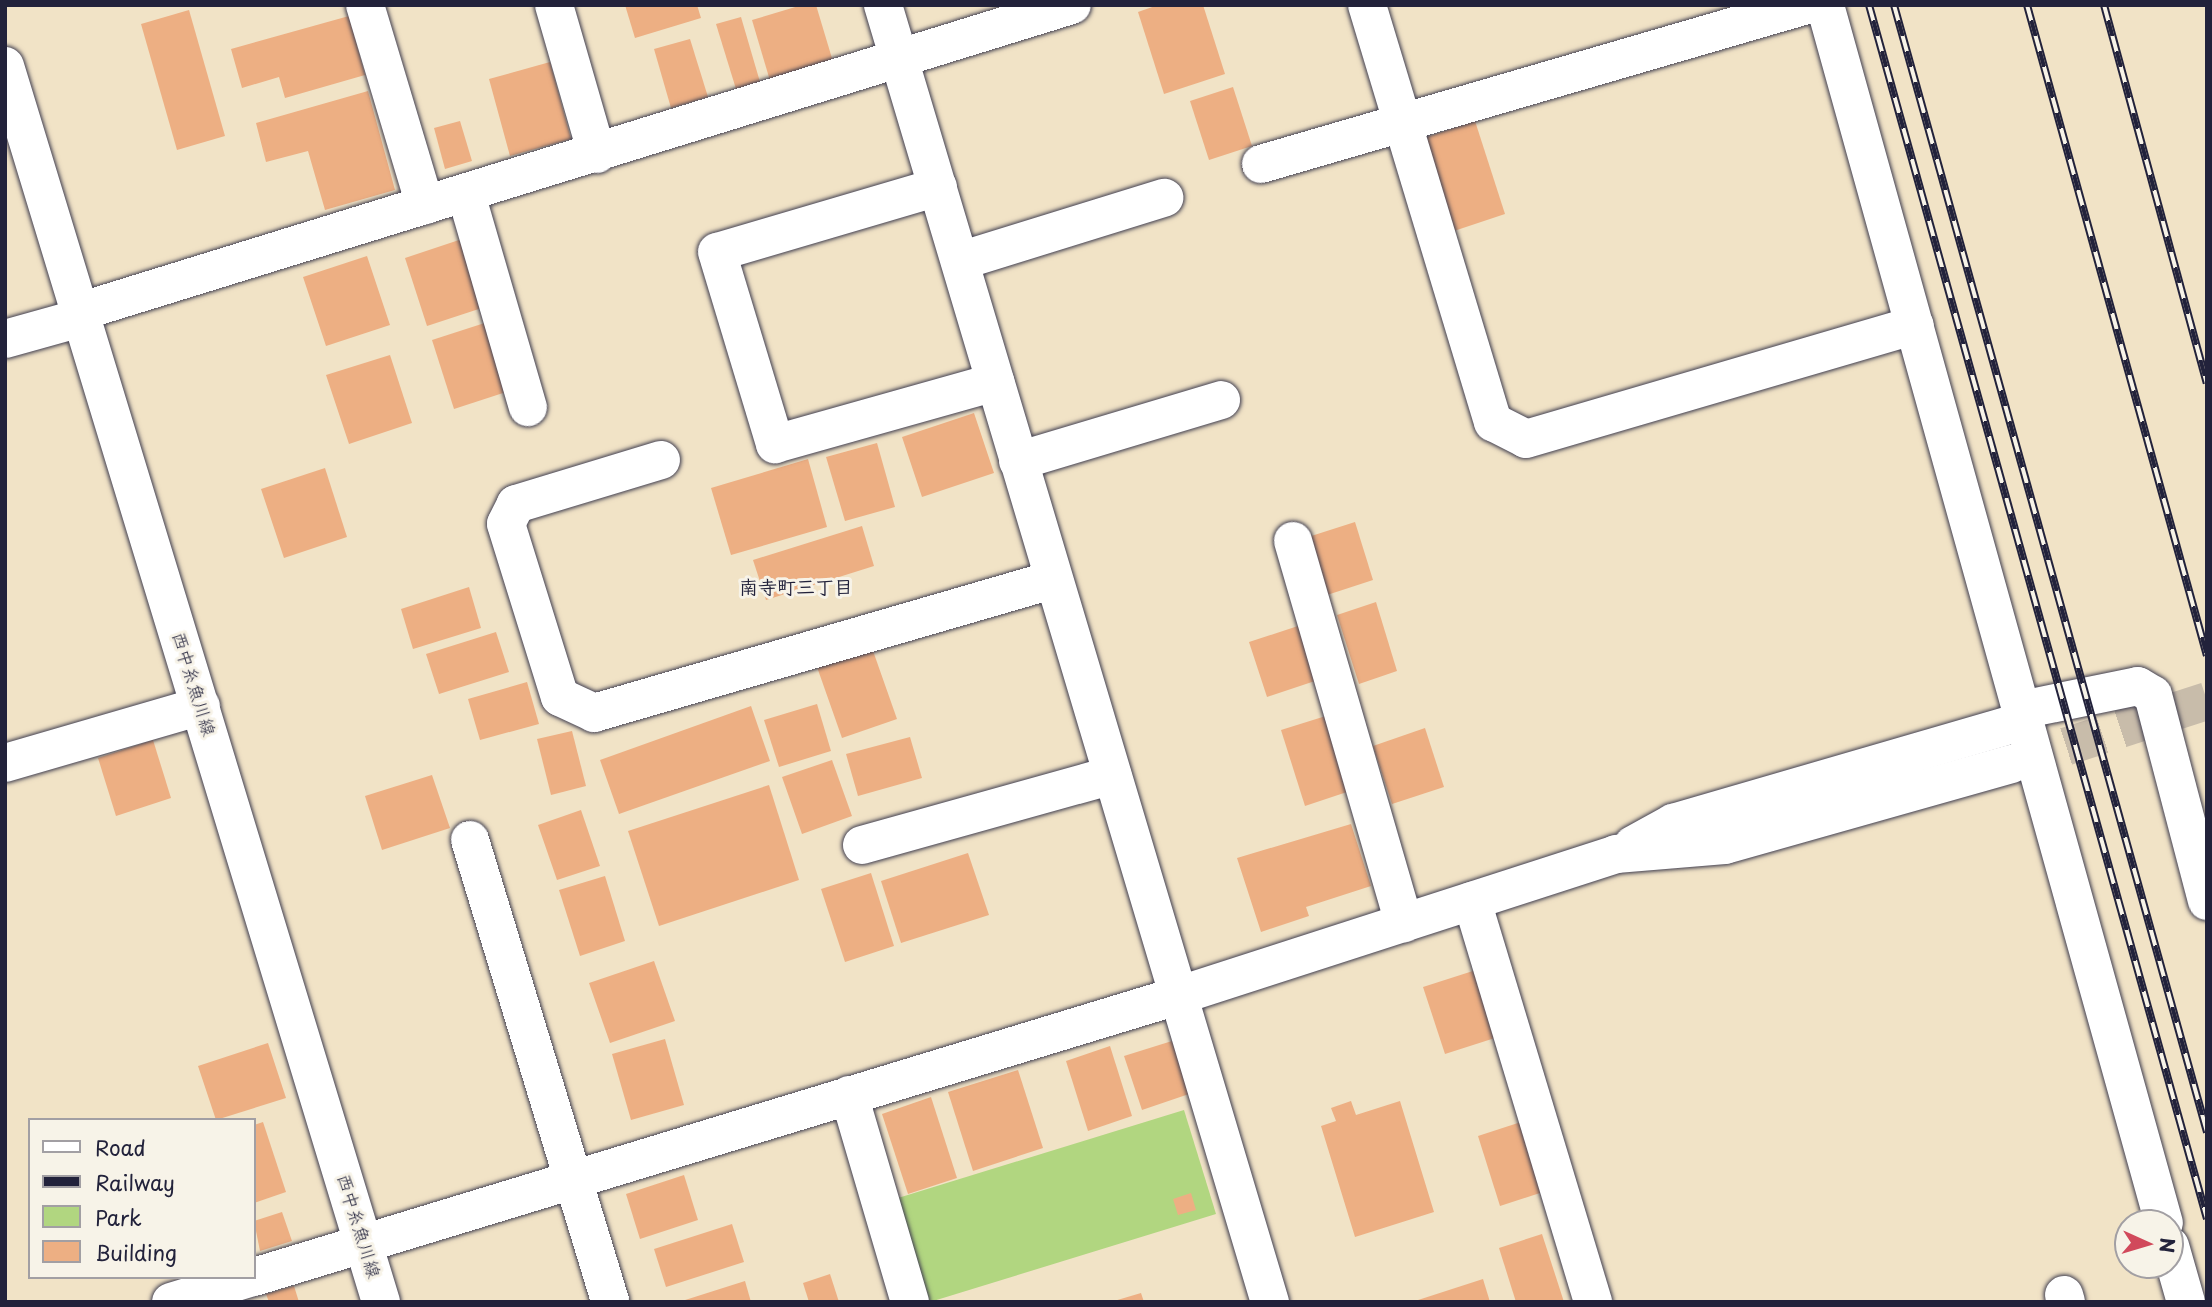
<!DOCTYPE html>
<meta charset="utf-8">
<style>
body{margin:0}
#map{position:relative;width:2212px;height:1307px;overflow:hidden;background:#f1e3c6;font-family:"Playpen Sans","Klee One",sans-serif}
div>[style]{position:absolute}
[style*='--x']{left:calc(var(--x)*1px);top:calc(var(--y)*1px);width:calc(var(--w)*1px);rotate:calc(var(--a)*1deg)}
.green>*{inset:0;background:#b1d680}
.building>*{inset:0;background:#edaf83}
.minor-tunnel>*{height:38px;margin-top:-19px;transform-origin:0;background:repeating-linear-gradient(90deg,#c8bcaa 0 38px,transparent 0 57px)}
.roads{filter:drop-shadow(0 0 2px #413f50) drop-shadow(0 0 2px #413f50)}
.minor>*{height:38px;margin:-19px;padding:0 19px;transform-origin:19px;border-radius:19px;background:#fff}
.major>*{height:38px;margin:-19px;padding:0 19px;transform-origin:19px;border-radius:19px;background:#fff}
.rail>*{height:8px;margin-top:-4px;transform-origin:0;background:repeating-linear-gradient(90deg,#f7f3e8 0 16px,#22223b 0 32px);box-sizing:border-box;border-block:2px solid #22223b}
span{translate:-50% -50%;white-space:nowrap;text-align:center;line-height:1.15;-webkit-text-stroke:6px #f7f3e8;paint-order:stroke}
.street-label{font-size:18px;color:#22223b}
.neighbourhood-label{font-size:19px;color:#22223b;font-weight:700}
.frame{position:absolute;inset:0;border:7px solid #22223b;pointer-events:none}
.legend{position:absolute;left:28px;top:1118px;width:228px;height:161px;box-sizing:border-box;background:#f7f3e8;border:2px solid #a29fa3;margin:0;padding:9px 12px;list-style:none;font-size:21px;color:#22223b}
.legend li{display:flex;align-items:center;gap:14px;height:35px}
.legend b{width:35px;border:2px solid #a29fa3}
.north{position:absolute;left:2114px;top:1209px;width:70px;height:70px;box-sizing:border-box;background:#f7f3e8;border:2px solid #a29fa3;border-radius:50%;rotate:94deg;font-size:19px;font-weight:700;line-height:28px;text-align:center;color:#22223b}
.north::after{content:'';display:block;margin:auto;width:24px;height:32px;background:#d1495b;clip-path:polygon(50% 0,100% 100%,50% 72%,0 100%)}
</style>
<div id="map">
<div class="green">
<i style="clip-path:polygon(1184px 1110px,1216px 1214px,930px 1302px,898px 1198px)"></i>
</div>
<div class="building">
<i style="clip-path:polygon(625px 5px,697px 5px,701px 18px,635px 38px)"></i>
<i style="clip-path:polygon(802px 5px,816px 5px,834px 65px,771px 84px,752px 20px)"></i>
<i style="clip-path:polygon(1158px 5px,1203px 5px,1225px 74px,1164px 94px,1138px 12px)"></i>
<i style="clip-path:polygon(189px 10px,225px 136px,177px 150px,141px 24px)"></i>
<i style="clip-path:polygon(349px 16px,365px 75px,285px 98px,279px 77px,242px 88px,231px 49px)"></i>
<i style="clip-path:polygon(741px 17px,760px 82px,736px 89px,716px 24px)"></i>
<i style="clip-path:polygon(690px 39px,708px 97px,671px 108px,654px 49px)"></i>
<i style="clip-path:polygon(550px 62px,571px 139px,510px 156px,489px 79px)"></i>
<i style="clip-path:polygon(1233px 87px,1252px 146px,1209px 160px,1190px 101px)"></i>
<i style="clip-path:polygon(368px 91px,395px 190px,325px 210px,308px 151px,266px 162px,256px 123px)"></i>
<i style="clip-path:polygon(460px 121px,472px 161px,445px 169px,434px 128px)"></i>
<i style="clip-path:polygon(1475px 121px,1505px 214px,1451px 232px,1421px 139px)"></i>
<i style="clip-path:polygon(468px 237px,491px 305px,427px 326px,405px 258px)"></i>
<i style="clip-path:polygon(367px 256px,390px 325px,326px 346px,303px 277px)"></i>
<i style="clip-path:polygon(497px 319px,518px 388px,454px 409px,432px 340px)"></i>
<i style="clip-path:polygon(390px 355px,412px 423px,349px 444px,326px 375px)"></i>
<i style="clip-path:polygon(974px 413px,994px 473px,922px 497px,902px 437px)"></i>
<i style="clip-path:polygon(877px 443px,895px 507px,845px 521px,826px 457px)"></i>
<i style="clip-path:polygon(808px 459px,827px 527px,731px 555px,711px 488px)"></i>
<i style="clip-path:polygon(325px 468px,347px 537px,284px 558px,261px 489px)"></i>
<i style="clip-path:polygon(1355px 522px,1373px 580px,1324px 596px,1305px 538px)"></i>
<i style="clip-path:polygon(862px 526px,874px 566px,766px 600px,753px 560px)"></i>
<i style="clip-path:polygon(469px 587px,481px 628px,413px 649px,401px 609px)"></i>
<i style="clip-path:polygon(1376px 602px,1397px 671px,1359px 684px,1337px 615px)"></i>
<i style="clip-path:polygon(1301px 625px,1318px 680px,1267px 697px,1249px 642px)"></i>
<i style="clip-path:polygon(496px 632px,509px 672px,439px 694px,426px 654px)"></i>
<i style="clip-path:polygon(872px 648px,897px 719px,842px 738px,817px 667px)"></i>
<i style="clip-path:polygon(527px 682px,539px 724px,480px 740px,468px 699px)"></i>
<i style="clip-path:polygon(817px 704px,831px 751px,779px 767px,764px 720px)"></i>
<i style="clip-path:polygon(751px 706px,770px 761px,619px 814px,600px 760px)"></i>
<i style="clip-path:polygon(1329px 715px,1353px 790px,1305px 806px,1281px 730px)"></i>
<i style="clip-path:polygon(1425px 728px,1444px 787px,1392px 804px,1373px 746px)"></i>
<i style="clip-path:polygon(572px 731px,586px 786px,551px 795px,537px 739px)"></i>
<i style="clip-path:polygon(910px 737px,922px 778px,858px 796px,846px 754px)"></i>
<i style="clip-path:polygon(153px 740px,171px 798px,116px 816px,98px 758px)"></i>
<i style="clip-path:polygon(832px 760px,852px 816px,802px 834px,782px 777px)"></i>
<i style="clip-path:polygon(432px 775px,450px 828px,382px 850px,365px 796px)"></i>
<i style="clip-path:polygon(769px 785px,799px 880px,659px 926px,628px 831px)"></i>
<i style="clip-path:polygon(581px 810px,600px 866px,557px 880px,538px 825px)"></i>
<i style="clip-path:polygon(1351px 824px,1371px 886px,1306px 907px,1309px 916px,1261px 932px,1237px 858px)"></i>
<i style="clip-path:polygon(968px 853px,989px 915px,901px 943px,881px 881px)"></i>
<i style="clip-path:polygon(871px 873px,894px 946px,845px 962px,821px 889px)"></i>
<i style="clip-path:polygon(605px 876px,625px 941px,580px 956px,559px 890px)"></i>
<i style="clip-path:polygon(654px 961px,675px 1021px,610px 1043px,589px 983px)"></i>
<i style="clip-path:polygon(1476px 970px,1498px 1037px,1445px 1054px,1423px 987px)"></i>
<i style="clip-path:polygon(665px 1039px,684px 1105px,631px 1120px,612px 1054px)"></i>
<i style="clip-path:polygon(1172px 1041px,1189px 1094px,1142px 1110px,1124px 1056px)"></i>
<i style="clip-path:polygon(268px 1043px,286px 1098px,216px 1120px,198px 1066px)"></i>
<i style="clip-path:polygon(1110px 1046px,1132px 1116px,1088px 1131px,1066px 1061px)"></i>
<i style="clip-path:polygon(1018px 1070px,1043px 1148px,973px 1171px,948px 1092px)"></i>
<i style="clip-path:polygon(931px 1097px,957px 1178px,908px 1194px,882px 1114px)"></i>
<i style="clip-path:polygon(1351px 1101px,1356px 1115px,1400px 1101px,1434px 1212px,1355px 1237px,1321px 1126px,1336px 1121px,1331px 1108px)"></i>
<i style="clip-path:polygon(263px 1122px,286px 1192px,254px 1203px,254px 1125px)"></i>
<i style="clip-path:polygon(1521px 1122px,1543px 1192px,1500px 1206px,1478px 1136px)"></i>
<i style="clip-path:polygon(684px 1175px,698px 1220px,640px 1239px,626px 1194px)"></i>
<i style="clip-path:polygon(1191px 1193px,1196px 1210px,1178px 1215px,1173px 1199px)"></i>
<i style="clip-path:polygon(282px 1212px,292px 1241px,260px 1251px,254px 1221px)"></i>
<i style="clip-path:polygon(732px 1224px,744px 1262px,666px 1287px,654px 1249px)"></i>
<i style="clip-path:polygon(1542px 1234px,1564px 1302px,1516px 1302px,1499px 1248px)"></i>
<i style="clip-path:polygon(830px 1274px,839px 1302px,809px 1302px,803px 1283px)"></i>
<i style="clip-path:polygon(1483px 1279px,1490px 1302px,1415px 1302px,1415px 1301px)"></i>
<i style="clip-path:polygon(745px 1281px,751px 1302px,682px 1302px,682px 1301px)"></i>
<i style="clip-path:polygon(294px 1286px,299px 1302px,269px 1302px,266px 1294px)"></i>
<i style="clip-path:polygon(1141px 1293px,1144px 1302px,1114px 1302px,1114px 1301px)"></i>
</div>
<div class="minor-tunnel">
<i style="--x:2012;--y:764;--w:205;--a:-17.9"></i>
</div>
<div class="roads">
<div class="minor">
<i style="--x:365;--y:5;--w:209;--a:73.3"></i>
<i style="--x:554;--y:5;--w:155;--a:73.9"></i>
<i style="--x:883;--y:5;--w:1354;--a:73.39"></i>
<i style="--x:1367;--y:5;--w:436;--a:73.2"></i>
<i style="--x:1493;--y:422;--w:37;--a:27"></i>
<i style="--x:1526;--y:439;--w:405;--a:-16.3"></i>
<i style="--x:1825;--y:5;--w:1264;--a:74.45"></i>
<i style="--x:1261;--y:164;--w:569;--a:-16.24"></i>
<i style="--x:938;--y:187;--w:230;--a:163.6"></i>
<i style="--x:717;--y:252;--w:201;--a:73.2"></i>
<i style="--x:775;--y:444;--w:229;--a:-15.7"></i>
<i style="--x:466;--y:194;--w:222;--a:73.8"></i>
<i style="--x:960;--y:261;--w:214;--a:-17.2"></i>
<i style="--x:82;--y:311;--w:1036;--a:-17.18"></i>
<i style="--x:5;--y:339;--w:82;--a:-15.6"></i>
<i style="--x:661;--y:460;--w:152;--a:163.1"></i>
<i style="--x:516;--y:504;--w:22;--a:117"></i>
<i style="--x:506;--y:524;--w:181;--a:72.7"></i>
<i style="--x:560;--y:697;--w:38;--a:25"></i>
<i style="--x:594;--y:713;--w:478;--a:-16.2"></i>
<i style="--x:1018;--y:461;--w:212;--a:-16.7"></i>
<i style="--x:1293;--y:541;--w:398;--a:73.8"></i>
<i style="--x:2021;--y:710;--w:119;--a:-11.6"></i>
<i style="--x:2138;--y:686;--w:17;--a:31"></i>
<i style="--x:2153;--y:695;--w:213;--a:75.3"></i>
<i style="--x:5;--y:763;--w:204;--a:-16.2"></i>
<i style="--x:470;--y:840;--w:483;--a:73.1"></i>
<i style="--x:862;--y:845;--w:260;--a:-15.6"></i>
<i style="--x:1633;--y:845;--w:46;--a:-28.8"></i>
<i style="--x:1673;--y:823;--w:366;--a:-16.2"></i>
<i style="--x:1472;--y:901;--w:419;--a:73.2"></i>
<i style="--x:849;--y:1095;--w:216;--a:73.6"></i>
<i style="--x:2170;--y:1246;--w:58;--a:74.1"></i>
<i style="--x:254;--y:1277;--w:965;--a:-16.93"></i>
<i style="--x:1177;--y:996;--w:461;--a:-17.9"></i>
<i style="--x:1616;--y:854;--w:109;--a:-4.7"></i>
<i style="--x:1725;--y:845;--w:298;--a:-15.8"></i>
<i style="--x:2064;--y:1295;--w:7;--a:74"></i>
<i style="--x:171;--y:1302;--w:86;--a:-17"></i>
</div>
<div class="major">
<i style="--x:5;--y:66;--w:1292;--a:73.08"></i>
</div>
</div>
<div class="rail">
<i style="--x:1869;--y:5;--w:1260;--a:74.44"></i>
<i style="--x:1894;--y:5;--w:1170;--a:74.48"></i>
<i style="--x:2027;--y:5;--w:675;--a:74.54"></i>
<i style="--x:2104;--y:5;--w:392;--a:74.8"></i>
</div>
<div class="street-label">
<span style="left:194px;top:684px;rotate:73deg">西中糸魚川線</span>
<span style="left:359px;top:1226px;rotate:73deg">西中糸魚川線</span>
</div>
<div class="neighbourhood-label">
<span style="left:796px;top:587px">南寺町三丁目</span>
</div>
<div class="frame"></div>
<ul class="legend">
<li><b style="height:9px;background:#fff"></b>Road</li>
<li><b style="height:9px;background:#22223b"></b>Railway</li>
<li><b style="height:19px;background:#b1d680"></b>Park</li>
<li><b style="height:19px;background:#edaf83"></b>Building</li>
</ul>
<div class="north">N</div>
</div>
